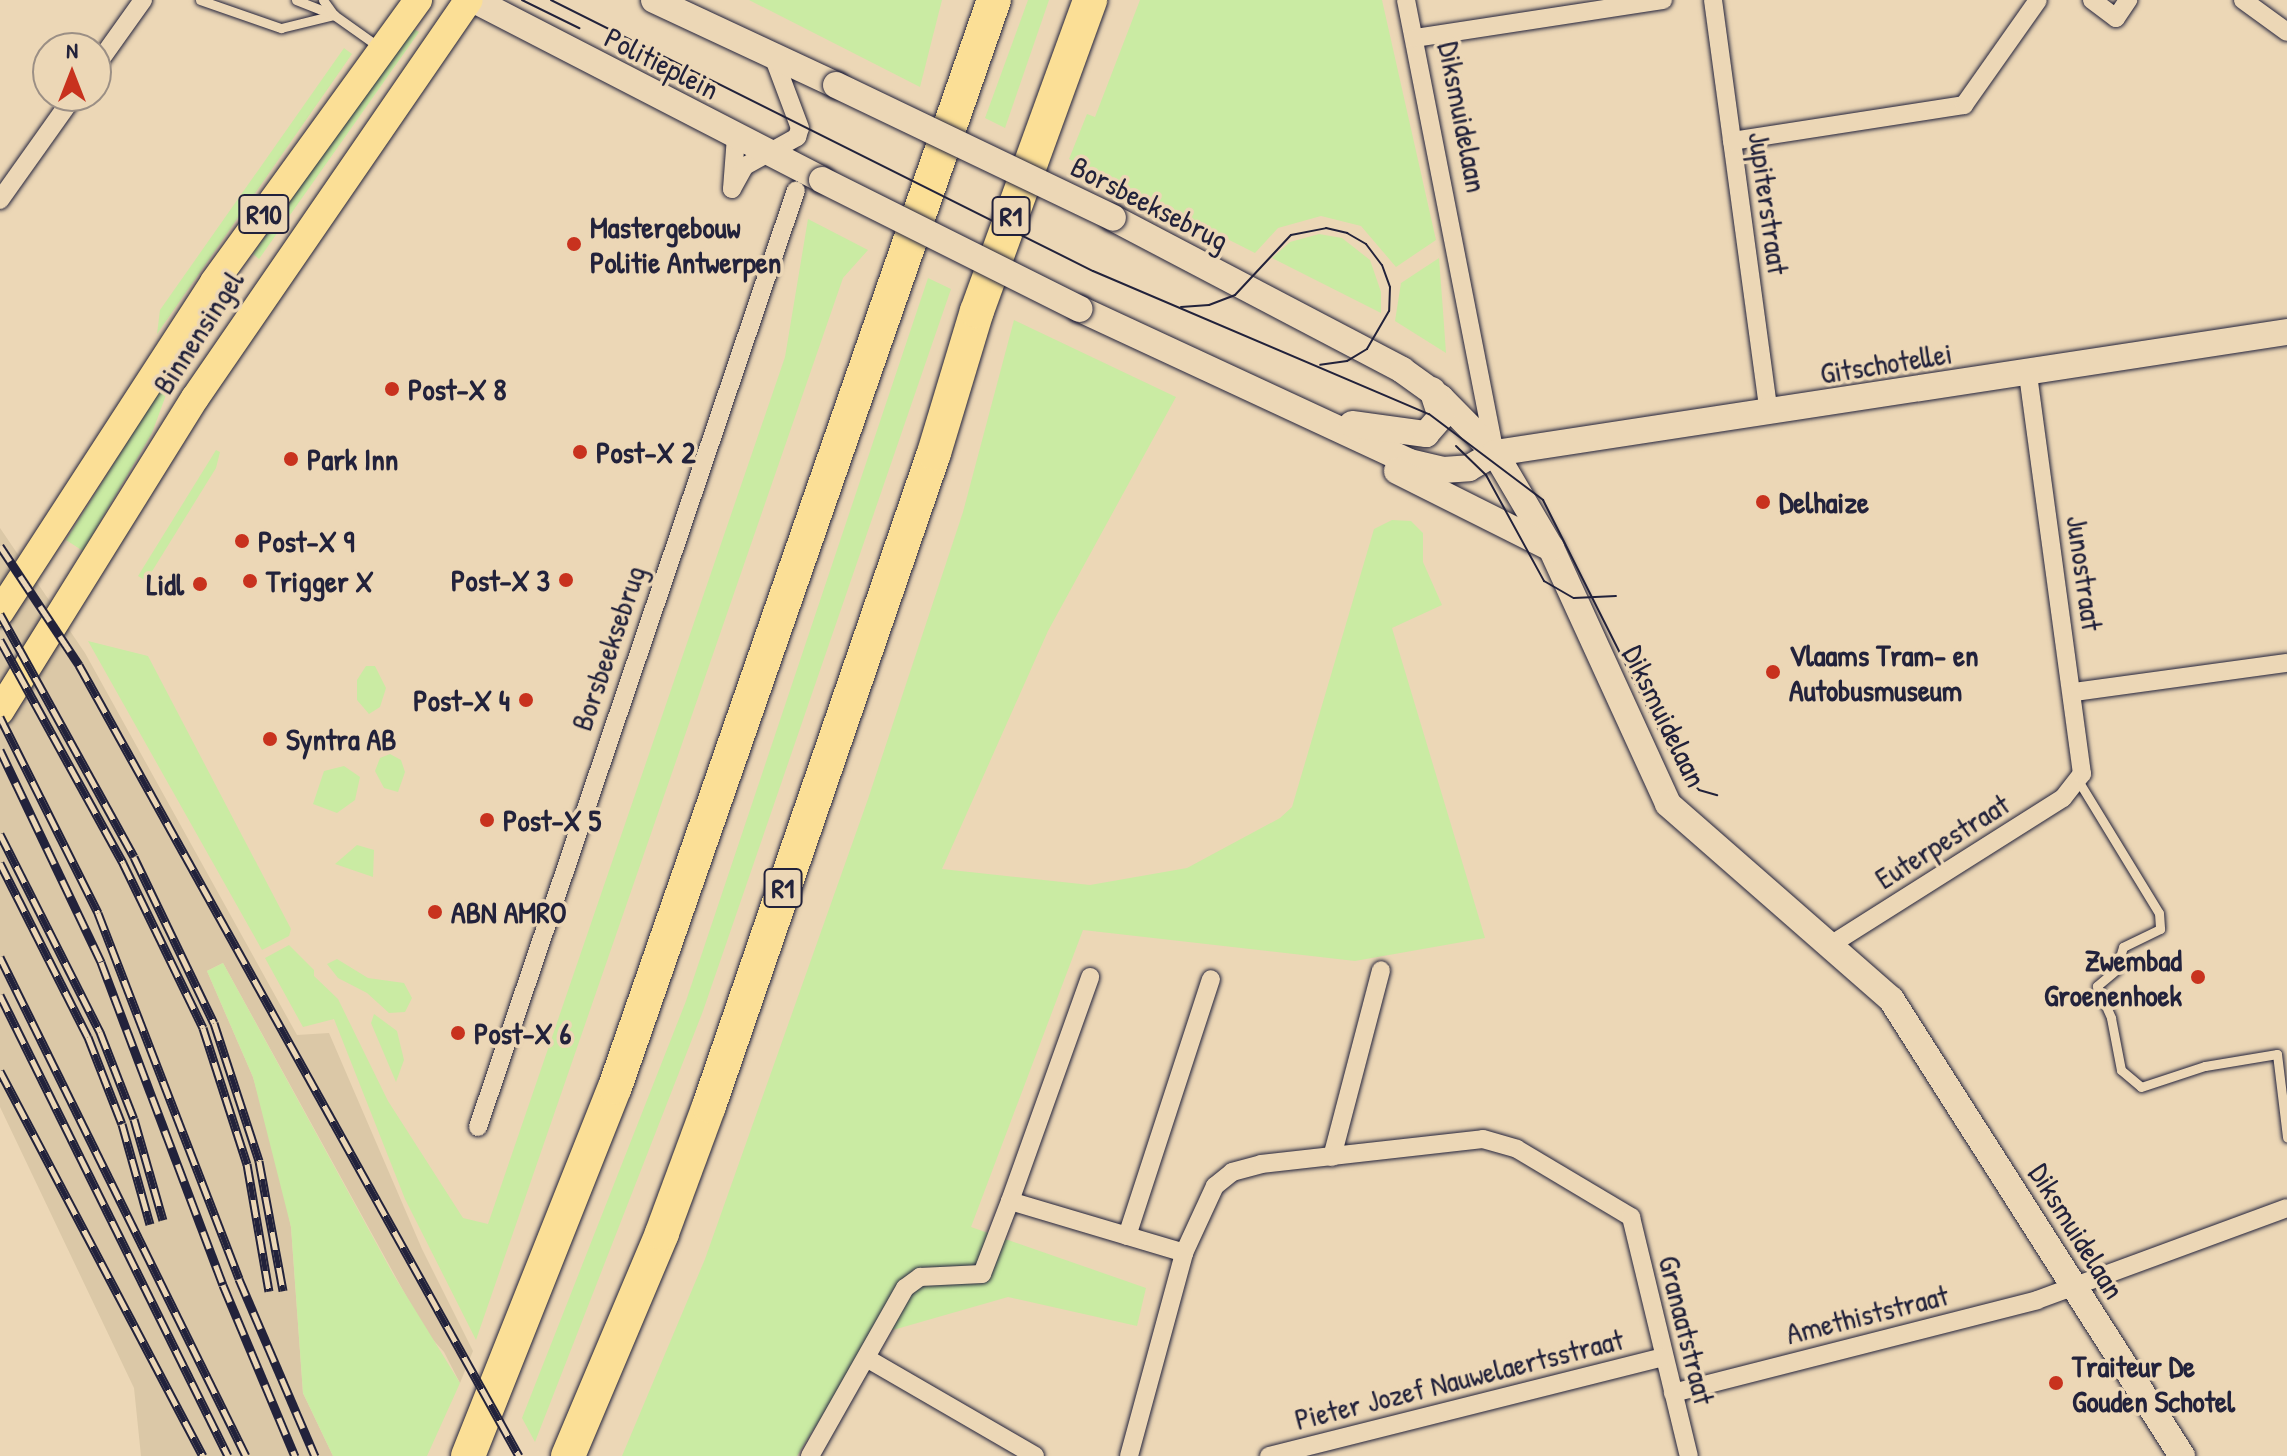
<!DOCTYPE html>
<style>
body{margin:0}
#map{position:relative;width:2287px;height:1456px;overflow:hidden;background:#ecd7b6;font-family:"Patrick Hand",sans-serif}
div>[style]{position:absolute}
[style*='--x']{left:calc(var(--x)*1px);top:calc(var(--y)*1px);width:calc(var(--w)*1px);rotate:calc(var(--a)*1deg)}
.built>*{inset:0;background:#dbc8a7}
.green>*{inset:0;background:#caeba3}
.roads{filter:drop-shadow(0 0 2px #22223b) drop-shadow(0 0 2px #22223b)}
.lane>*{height:9px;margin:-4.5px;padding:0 4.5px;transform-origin:4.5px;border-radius:4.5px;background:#ecd7b6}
.street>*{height:18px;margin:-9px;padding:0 9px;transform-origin:9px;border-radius:9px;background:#ecd7b6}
.secondary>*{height:26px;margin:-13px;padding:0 13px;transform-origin:13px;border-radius:13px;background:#ecd7b6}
.primary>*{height:28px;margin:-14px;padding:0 14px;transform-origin:14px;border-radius:14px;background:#fbdf96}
.highway>*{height:34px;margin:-17px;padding:0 17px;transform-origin:17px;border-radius:17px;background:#fbdf96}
.tram>*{height:2px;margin:-1px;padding:0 1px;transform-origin:1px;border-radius:1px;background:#22223b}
.rail>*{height:9px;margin-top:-4.5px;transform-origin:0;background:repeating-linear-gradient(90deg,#ecd7b6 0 18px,#22223b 0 36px);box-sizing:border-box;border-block:2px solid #22223b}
.bridges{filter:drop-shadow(0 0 2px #22223b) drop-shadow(0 0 2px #22223b)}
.secondary-bridge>*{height:26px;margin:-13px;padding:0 13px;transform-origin:13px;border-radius:13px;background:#ecd7b6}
.dots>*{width:22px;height:22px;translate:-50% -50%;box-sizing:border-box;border:4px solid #ecd7b6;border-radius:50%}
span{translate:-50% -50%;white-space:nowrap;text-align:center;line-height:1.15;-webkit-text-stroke:7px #ecd7b6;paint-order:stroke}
.shield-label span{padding:2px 6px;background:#ecd7b6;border:2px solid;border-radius:6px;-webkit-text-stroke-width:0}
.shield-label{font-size:28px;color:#22223b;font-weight:700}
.street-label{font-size:30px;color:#22223b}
.poi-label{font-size:30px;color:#22223b;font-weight:700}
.left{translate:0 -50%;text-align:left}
.right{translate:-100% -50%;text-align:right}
.north{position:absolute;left:32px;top:32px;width:80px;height:80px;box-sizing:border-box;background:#ecd7b6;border:2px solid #9b8f85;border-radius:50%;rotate:0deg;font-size:22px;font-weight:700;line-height:32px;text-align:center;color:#22223b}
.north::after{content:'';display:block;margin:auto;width:28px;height:36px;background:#c8321e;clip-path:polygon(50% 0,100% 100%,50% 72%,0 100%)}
</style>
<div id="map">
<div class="built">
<i style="clip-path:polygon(0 528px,85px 653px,297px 1035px,329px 1033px,422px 1249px,473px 1351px,460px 1383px,444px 1352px,426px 1332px,223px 963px,207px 971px,253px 1077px,275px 1152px,291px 1227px,303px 1393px,333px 1456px,141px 1456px,134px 1388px,0 1107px)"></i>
</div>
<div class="green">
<i style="clip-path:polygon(749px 0,942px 0,920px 87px)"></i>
<i style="clip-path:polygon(1028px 0,1049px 0,1005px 128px,985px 118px)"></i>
<i style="clip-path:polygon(1140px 0,1382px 0,1436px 240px,1396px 267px,1361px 226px,1321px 216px,1278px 228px,1255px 253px,1069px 159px,1087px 114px,1095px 117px)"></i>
<i style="clip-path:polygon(412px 28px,419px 32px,259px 259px,253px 254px)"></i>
<i style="clip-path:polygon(344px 48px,352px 54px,157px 334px,160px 310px)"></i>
<i style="clip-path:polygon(808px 219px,868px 250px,843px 278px,476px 1340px,405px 1199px,334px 1019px,303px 1027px,265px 958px,289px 945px,314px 970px,314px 976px,338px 999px,388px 1101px,463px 1218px,488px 1224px,785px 357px)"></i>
<i style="clip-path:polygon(1319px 234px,1342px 238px,1370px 260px,1381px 292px,1381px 313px,1272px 258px,1290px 242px)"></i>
<i style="clip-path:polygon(1439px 258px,1443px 311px,1446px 353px,1395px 321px,1401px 283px)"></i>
<i style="clip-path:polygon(928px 278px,951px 289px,703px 1011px,535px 1442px,522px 1418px,686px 1001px)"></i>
<i style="clip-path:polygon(1014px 320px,1176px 397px,1048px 631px,942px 869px,1090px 885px,1187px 868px,1280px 818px,1292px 807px,1374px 529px,1392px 520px,1411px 521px,1423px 533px,1423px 562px,1442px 605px,1392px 628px,1485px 938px,1355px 961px,1083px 930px,971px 1227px,1146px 1288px,1137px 1326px,1008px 1297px,872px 1336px,797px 1456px,622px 1456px,705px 1259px,868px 799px,963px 512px)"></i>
<i style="clip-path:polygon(186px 349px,193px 357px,166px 395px,152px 433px,83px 551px,66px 540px)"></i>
<i style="clip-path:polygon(216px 450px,220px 452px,216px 468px,146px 581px,138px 576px)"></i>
<i style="clip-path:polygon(88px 641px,148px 656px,291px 929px,289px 936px,262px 950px)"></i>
<i style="clip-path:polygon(366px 666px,375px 666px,386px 688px,380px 707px,369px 714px,357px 700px,357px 680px)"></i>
<i style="clip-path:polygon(390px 754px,401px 760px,405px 772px,398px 792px,384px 788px,375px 771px,380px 758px)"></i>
<i style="clip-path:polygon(344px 766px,360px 777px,355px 800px,337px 813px,313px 804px,324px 771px)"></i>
<i style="clip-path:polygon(357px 845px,374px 850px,373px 877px,335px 864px)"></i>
<i style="clip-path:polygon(337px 959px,368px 978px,404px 983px,412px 998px,405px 1012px,389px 1013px,367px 993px,338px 978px,327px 964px)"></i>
<i style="clip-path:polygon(223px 963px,393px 1274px,460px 1383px,427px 1456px,333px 1456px,303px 1393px,291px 1227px,253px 1077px,207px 971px)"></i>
<i style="clip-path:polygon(374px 1014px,397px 1031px,404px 1060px,396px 1082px,371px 1023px)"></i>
</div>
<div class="roads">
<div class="lane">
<i style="--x:200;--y:0;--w:86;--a:19.1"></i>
<i style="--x:281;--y:28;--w:55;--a:-13.8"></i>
<i style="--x:296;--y:0;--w:41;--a:21.5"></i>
<i style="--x:334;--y:15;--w:55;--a:35.4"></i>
<i style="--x:323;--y:0;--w:19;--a:54"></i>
<i style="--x:2079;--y:782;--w:153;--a:58.6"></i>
<i style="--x:2159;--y:913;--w:16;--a:86"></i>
<i style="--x:2160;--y:929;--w:41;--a:154.1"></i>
<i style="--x:2123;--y:947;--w:24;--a:107"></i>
<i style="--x:2116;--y:970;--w:25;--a:140"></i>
<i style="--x:2097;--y:986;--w:35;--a:66"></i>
<i style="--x:2111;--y:1018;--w:53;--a:79.1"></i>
<i style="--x:2121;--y:1070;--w:26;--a:40"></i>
<i style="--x:2141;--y:1087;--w:67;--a:-18.2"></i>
<i style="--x:2205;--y:1066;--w:73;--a:-9.5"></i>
<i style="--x:2277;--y:1054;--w:84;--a:83.1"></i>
</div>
<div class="street">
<i style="--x:1406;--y:0;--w:461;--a:78.9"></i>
<i style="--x:1713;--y:0;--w:418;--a:82.3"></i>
<i style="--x:2092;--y:0;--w:30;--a:37"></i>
<i style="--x:2116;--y:18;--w:22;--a:-56"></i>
<i style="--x:2243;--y:0;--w:54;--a:36"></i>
<i style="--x:1415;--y:38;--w:251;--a:-8.7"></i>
<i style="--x:96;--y:66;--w:81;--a:-54.5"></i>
<i style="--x:736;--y:137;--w:52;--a:94.4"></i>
<i style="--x:732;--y:189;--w:26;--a:-61"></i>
<i style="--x:745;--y:166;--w:60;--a:-29.1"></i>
<i style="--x:797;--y:137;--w:9;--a:-72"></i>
<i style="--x:800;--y:128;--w:77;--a:-110.6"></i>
<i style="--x:1732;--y:141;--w:235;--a:-8.8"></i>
<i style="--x:1964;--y:105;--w:128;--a:-54.8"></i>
<i style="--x:0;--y:200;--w:128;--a:-54.6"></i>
<i style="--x:2074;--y:692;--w:215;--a:-7.8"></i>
<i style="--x:1832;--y:944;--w:273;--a:-32.3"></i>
<i style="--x:2063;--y:798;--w:31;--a:-52"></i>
<i style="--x:2082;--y:774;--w:405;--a:-97.7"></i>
<i style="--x:478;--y:1127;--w:989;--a:-71.25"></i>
<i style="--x:1332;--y:1157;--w:193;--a:-75.3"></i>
<i style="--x:1010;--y:1201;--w:238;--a:-70.3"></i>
<i style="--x:1127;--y:1236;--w:270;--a:-71.9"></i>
<i style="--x:868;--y:1359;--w:193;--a:30.1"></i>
<i style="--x:1673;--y:1393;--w:376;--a:-14.3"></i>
<i style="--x:2037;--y:1300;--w:266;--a:-20.2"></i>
<i style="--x:810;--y:1456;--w:193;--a:-60.5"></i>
<i style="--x:905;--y:1288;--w:19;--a:-36"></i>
<i style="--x:920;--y:1277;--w:62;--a:-2.8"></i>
<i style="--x:982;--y:1274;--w:78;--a:-69"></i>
<i style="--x:1010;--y:1201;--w:182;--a:16.6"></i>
<i style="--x:1129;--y:1456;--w:210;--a:-74.8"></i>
<i style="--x:1184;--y:1253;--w:74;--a:-65.2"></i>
<i style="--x:1215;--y:1186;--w:22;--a:-39"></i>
<i style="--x:1232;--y:1172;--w:30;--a:-15"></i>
<i style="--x:1261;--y:1164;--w:223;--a:-6.4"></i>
<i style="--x:1483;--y:1139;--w:35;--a:16"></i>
<i style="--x:1517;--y:1149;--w:133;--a:30.8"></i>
<i style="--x:1631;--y:1217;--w:246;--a:76.4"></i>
<i style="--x:1269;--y:1456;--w:406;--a:-14.1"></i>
</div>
<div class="secondary">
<i style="--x:474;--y:0;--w:392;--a:27.3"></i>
<i style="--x:654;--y:0;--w:201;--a:25"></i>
<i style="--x:1113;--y:218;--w:327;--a:27.7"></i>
<i style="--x:1402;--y:370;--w:48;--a:35.7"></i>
<i style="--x:1441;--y:398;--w:77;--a:45.5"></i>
<i style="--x:1495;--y:453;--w:110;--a:59.5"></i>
<i style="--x:1551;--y:548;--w:281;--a:65.4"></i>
<i style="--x:1668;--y:804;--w:296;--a:41.2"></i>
<i style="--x:1891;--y:999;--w:542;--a:57.51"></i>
<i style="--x:1080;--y:309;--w:363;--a:24.9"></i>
<i style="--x:1409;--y:462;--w:35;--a:13"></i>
<i style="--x:1443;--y:470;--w:26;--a:-4"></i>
<i style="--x:1469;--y:468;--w:30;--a:-30"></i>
<i style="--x:1495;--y:453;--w:801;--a:-8.69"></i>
<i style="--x:1352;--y:424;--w:75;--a:7.7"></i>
<i style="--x:1426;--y:434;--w:23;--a:-49"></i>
<i style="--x:1441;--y:417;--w:28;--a:-108"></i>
<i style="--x:1397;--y:471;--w:172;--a:26.6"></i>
</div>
<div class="primary">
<i style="--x:0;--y:612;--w:393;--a:-57"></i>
<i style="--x:214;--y:282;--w:348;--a:-54.1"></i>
<i style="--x:0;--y:711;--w:369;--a:-58.1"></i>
<i style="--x:195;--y:398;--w:483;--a:-55.5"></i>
</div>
<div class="highway">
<i style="--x:468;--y:1456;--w:397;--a:-68.3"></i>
<i style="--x:615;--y:1087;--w:1151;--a:-70.78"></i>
<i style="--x:568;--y:1456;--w:242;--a:-67.1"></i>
<i style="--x:662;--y:1233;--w:135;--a:-69.7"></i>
<i style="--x:709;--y:1106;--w:691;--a:-70.99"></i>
<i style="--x:934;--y:453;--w:148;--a:-73.2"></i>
<i style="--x:977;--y:311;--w:331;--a:-70"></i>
</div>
</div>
<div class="tram">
<i style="--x:522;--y:0;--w:64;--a:26.2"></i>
<i style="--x:551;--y:0;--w:606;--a:26.57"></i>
<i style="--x:1093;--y:271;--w:365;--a:23.1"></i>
<i style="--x:1429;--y:414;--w:143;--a:37"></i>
<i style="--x:1543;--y:500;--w:300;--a:63.3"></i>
<i style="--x:1678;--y:768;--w:30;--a:46"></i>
<i style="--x:1699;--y:790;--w:19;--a:16"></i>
<i style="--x:1181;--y:307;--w:28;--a:-4"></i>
<i style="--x:1209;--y:305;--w:28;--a:-21"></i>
<i style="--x:1235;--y:295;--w:82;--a:-47"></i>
<i style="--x:1291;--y:235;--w:36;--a:-11"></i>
<i style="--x:1326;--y:228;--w:22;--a:13"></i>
<i style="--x:1347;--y:233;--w:22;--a:30"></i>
<i style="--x:1366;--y:244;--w:26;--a:53"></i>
<i style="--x:1382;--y:265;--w:23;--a:70"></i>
<i style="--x:1390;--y:287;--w:24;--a:92"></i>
<i style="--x:1389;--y:311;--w:44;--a:120.1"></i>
<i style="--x:1367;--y:349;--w:23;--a:149"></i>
<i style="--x:1347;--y:361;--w:27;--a:172"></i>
<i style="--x:1456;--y:446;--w:42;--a:44"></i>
<i style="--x:1486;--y:475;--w:121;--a:61.3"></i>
<i style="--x:1544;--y:581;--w:34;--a:30"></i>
<i style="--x:1574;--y:598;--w:42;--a:-2.7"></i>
</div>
<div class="rail">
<i style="--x:0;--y:546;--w:143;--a:56.4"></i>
<i style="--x:79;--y:665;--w:905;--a:60.91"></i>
<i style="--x:0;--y:614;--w:277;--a:61.1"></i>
<i style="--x:134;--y:857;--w:184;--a:64.3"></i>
<i style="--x:214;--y:1023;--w:145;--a:71.9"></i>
<i style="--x:259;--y:1161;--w:132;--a:79.5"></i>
<i style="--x:0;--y:640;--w:255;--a:61.1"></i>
<i style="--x:123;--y:863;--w:183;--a:64.1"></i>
<i style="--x:203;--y:1028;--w:143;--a:72.1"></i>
<i style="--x:247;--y:1164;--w:129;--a:80.2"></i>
<i style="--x:0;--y:717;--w:219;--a:63.4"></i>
<i style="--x:98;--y:913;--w:392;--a:68.9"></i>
<i style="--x:239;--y:1279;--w:193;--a:66.8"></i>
<i style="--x:0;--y:750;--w:235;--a:64.5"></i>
<i style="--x:101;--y:962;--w:345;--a:69.3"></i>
<i style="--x:223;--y:1285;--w:186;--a:67.2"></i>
<i style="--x:0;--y:834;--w:222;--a:63.2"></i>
<i style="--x:100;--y:1032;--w:93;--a:68.7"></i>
<i style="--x:134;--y:1119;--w:105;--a:74"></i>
<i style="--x:0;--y:863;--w:195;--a:63.2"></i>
<i style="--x:88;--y:1037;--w:93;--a:68.7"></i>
<i style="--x:122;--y:1124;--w:104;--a:74.4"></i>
<i style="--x:0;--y:957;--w:556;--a:63.76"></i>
<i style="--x:0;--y:995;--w:514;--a:63.68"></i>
<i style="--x:0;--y:1071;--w:435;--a:62.2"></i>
</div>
<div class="bridges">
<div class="secondary-bridge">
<i style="--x:836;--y:85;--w:307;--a:25.6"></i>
<i style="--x:822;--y:180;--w:288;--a:26.6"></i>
</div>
</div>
<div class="dots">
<i style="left:574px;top:244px;background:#c8321e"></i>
<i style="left:392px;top:389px;background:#c8321e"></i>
<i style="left:580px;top:452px;background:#c8321e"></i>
<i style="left:291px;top:459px;background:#c8321e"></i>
<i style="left:1763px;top:502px;background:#c8321e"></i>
<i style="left:242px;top:541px;background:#c8321e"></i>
<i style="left:566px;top:580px;background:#c8321e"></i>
<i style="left:250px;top:581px;background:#c8321e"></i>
<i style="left:200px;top:584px;background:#c8321e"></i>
<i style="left:1773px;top:672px;background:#c8321e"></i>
<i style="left:526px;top:700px;background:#c8321e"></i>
<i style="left:270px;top:739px;background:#c8321e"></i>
<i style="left:487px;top:820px;background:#c8321e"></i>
<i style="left:435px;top:912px;background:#c8321e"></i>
<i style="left:2198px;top:977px;background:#c8321e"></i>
<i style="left:458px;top:1033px;background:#c8321e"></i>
<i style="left:2056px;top:1383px;background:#c8321e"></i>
</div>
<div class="shield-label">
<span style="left:264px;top:214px">R10</span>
<span style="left:1011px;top:216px">R1</span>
<span style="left:783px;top:888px">R1</span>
</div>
<div class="street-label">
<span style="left:662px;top:63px;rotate:27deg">Politieplein</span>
<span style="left:1463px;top:117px;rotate:79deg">Diksmuidelaan</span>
<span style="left:1150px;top:203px;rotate:27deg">Borsbeeksebrug</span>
<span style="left:1769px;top:203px;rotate:82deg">Jupiterstraat</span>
<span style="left:198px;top:332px;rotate:-57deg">Binnensingel</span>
<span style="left:1886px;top:363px;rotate:-9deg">Gitschotellei</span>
<span style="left:2085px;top:573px;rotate:82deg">Junostraat</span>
<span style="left:608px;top:648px;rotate:-71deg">Borsbeeksebrug</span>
<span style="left:1665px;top:716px;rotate:64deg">Diksmuidelaan</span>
<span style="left:1942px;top:841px;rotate:-32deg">Euterpestraat</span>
<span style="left:2077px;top:1231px;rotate:58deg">Diksmuidelaan</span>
<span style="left:1867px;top:1314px;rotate:-14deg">Amethiststraat</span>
<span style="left:1687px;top:1330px;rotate:76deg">Granaatstraat</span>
<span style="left:1459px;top:1379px;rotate:-14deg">Pieter Jozef Nauwelaertsstraat</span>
</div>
<div class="poi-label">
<span class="left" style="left:590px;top:244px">Mastergebouw<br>Politie Antwerpen</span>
<span class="left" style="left:408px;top:389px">Post-X 8</span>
<span class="left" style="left:596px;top:452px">Post-X 2</span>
<span class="left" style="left:307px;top:459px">Park Inn</span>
<span class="left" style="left:1779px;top:502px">Delhaize</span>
<span class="left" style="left:258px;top:541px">Post-X 9</span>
<span class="right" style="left:550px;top:580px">Post-X 3</span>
<span class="left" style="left:266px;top:581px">Trigger X</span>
<span class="right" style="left:184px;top:584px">Lidl</span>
<span class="left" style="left:1789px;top:672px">Vlaams Tram- en<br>Autobusmuseum</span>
<span class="right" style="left:510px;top:700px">Post-X 4</span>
<span class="left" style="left:286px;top:739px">Syntra AB</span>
<span class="left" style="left:503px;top:820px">Post-X 5</span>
<span class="left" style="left:451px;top:912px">ABN AMRO</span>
<span class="right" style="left:2182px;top:977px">Zwembad<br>Groenenhoek</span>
<span class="left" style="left:474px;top:1033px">Post-X 6</span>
<span class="left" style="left:2072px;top:1383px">Traiteur De<br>Gouden Schotel</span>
</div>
<div class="north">N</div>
</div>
